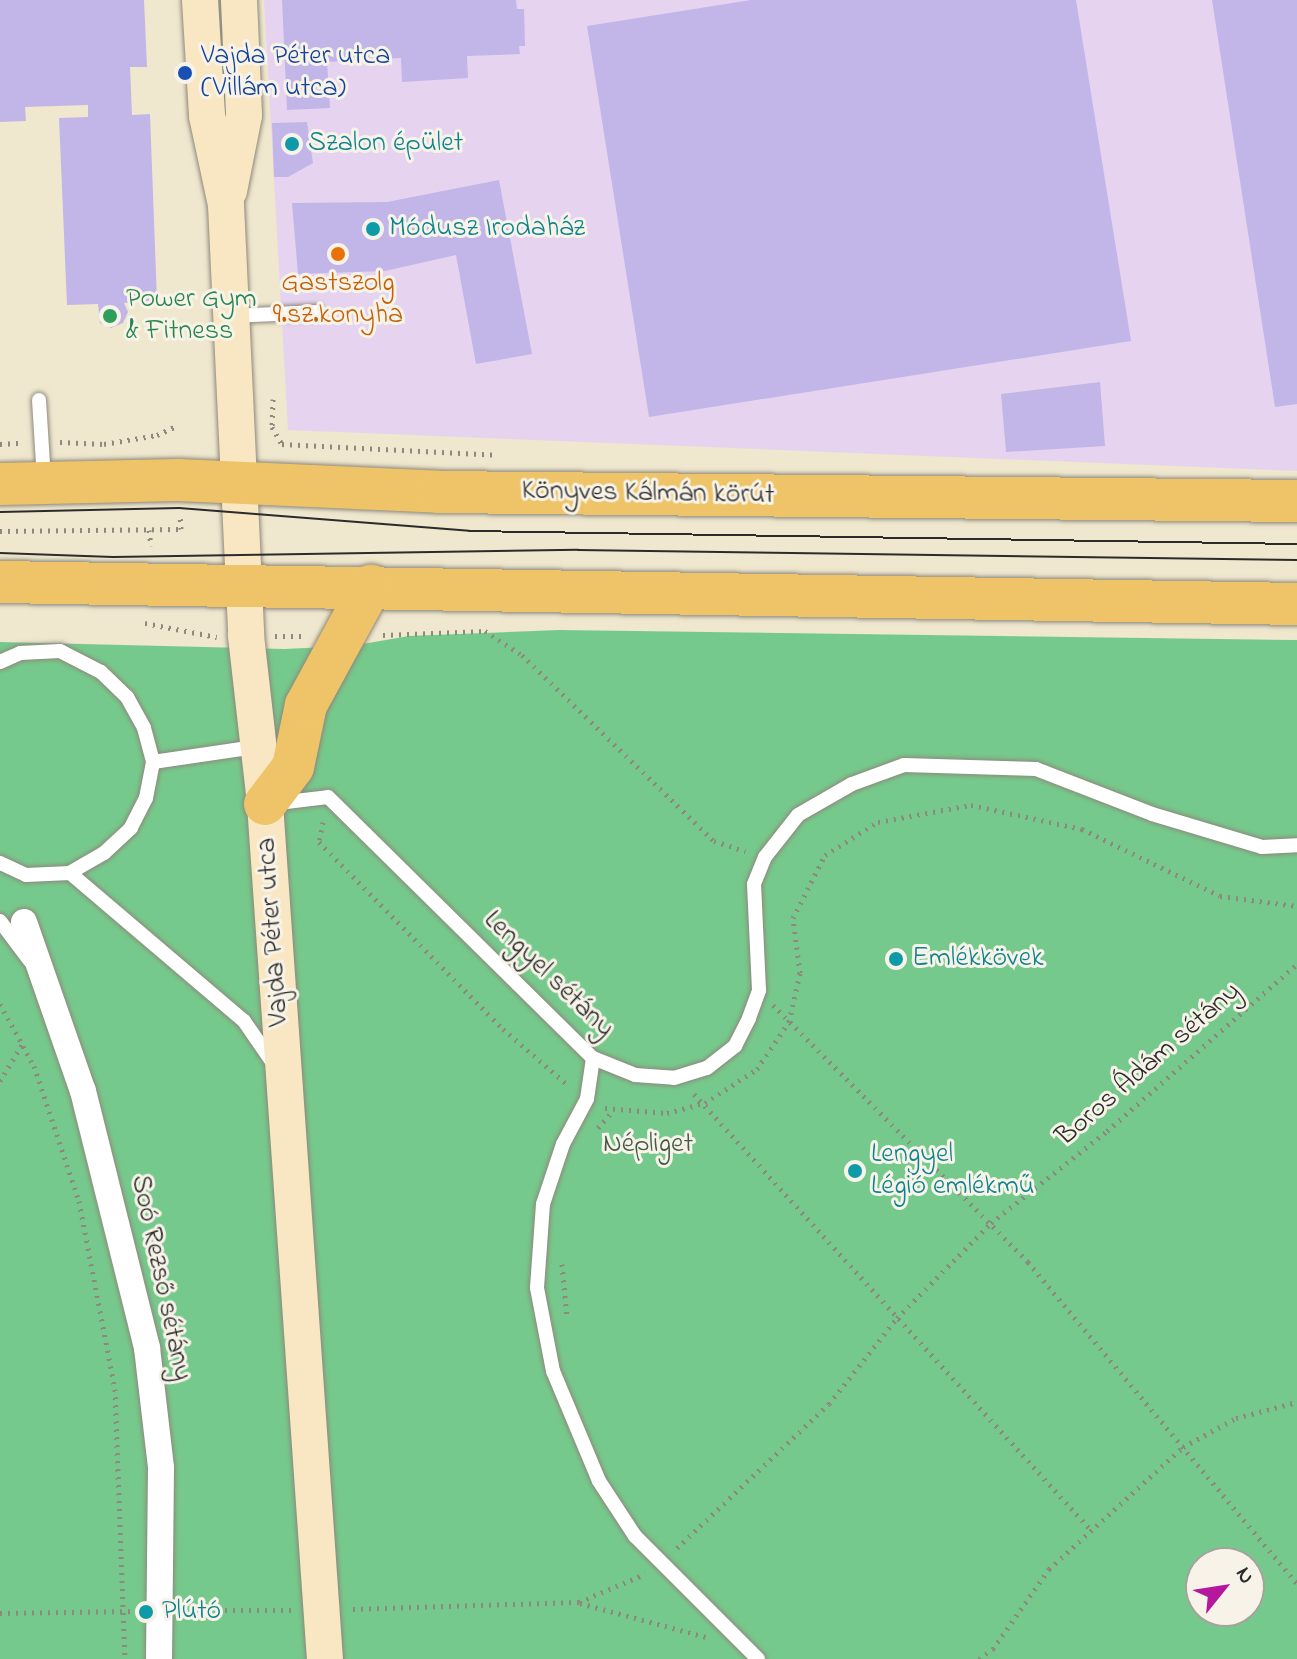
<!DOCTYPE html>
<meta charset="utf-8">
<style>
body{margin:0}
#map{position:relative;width:1297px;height:1659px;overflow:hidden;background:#efe7ce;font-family:"Indie Flower",sans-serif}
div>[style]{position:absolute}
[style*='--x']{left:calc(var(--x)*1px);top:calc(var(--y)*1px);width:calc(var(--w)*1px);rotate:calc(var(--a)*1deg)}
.built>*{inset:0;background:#e6d3f0}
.green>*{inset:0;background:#76c98c}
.building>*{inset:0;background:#c2b6e9}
.path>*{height:5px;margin-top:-2.5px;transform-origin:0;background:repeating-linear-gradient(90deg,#8d897c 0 2px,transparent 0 8px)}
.roads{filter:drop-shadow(0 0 2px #8d897c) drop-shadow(0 0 2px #8d897c)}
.lane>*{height:14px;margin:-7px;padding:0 7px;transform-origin:7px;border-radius:7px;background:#fff}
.street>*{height:26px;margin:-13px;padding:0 13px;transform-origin:13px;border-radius:13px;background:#fff}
.secondary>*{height:36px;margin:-18px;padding:0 18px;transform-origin:18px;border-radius:18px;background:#f9e7c3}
.primary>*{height:42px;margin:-21px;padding:0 21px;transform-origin:21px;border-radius:21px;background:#efc469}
.tram>*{height:2px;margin:-1px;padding:0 1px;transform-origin:1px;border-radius:1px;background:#2b2b2b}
.dots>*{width:22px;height:22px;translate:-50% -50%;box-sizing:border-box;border:4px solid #f7f3e8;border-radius:50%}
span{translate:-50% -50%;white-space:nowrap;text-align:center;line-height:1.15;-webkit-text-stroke:6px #f7f3e8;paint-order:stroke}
.transit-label{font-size:28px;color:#164399}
.left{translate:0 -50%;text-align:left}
.culture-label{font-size:28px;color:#0d838f}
.food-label{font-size:28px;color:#c56008}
.leisure-label{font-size:28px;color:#27864d}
.street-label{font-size:28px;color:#2b2b2b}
.park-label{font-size:28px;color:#425a48}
.north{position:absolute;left:1185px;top:1547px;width:80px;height:80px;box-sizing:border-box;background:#f7f3e8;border:2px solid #a5a39c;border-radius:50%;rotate:60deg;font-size:22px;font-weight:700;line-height:32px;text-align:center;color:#2b2b2b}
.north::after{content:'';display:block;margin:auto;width:28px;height:36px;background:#b5179e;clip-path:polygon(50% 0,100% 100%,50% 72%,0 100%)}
</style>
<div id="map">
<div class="built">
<i style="clip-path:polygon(264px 0,1297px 0,1297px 471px,288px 430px)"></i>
</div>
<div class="green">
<i style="clip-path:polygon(evenodd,559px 630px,1297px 640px,1297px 1659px,0 1659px,0 642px,284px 649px,351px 646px,409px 636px,559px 630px,1201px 1563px,1249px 1563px,1249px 1611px,1201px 1611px,1201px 1563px)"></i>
</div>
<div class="building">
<i style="clip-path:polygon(0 0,144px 0,147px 67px,130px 67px,132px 115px,150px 114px,157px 301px,124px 303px,128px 312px,123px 323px,111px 328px,100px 323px,98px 304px,67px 305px,59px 118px,88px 117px,88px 105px,25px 107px,26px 121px,0 122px)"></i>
<i style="clip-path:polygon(282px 0,516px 0,517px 9px,524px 9px,525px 46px,519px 46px,520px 54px,467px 56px,468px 78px,402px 82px,401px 58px,327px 62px,330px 108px,287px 110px)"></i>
<i style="clip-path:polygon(751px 0,1076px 0,1131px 341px,649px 417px,587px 26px)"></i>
<i style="clip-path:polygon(1212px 0,1297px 0,1297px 404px,1275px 407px)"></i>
<i style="clip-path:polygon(307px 122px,313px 163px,288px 177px,274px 177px,272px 123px)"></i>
<i style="clip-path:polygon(499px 180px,532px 354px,476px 364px,456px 255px,385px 271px,298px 274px,292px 203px,387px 202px)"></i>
<i style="clip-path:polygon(1100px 382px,1105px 446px,1006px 452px,1001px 394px)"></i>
</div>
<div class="path">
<i style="--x:273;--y:399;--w:28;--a:92"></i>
<i style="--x:272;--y:427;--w:20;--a:60"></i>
<i style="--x:282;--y:444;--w:214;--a:2.9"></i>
<i style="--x:60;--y:442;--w:44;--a:2.6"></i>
<i style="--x:104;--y:444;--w:54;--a:-9.6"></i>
<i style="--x:157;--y:435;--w:21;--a:-25"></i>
<i style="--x:0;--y:444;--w:22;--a:-3"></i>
<i style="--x:149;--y:530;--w:16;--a:83"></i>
<i style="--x:0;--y:531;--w:181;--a:-0.6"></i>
<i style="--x:181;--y:529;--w:13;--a:-94"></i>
<i style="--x:145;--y:623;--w:73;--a:11"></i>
<i style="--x:383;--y:635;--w:102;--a:-2.2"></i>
<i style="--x:485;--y:631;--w:44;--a:33"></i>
<i style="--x:522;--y:655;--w:267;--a:44.1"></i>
<i style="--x:714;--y:841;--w:33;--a:18"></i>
<i style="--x:275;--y:636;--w:30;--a:0"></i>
<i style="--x:323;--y:822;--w:20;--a:101"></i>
<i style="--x:319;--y:842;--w:262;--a:45.5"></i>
<i style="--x:503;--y:1029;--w:87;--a:40.8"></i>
<i style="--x:0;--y:1004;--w:71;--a:61.3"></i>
<i style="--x:34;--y:1066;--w:142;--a:71.6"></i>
<i style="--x:79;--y:1201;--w:191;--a:79.2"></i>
<i style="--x:115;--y:1389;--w:270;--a:87.9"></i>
<i style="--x:773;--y:1005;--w:362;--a:45.2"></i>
<i style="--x:1028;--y:1262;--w:420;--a:50.1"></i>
<i style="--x:0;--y:1081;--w:44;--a:-58.8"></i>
<i style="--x:694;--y:1094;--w:587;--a:47.69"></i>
<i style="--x:605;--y:1108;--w:62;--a:4.6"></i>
<i style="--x:667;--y:1113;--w:39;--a:-15"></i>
<i style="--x:705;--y:1103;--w:62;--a:-33.2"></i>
<i style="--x:757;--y:1069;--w:57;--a:-55.8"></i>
<i style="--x:789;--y:1022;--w:50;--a:-77.3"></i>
<i style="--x:800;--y:973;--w:55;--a:-97.3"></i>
<i style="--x:793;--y:918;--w:71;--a:-63.1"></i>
<i style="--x:825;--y:855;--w:62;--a:-31.9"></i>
<i style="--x:878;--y:822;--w:95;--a:-10.4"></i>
<i style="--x:971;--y:805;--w:114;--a:12.2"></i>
<i style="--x:1082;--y:829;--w:153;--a:25.9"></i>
<i style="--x:1220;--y:896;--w:78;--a:7.4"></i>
<i style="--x:598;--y:1128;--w:21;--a:-49"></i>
<i style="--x:562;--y:1264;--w:54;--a:84.7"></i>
<i style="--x:677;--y:1548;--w:209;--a:-43.5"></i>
<i style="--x:829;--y:1404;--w:110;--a:-51.7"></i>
<i style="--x:897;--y:1318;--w:134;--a:-45.3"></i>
<i style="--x:991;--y:1223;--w:148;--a:-38.4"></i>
<i style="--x:1107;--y:1131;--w:253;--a:-41.3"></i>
<i style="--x:580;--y:1603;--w:131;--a:15.1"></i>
<i style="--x:353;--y:1609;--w:226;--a:-1.8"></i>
<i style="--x:579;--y:1602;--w:72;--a:-23"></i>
<i style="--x:185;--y:1610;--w:106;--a:0"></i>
<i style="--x:0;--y:1613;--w:135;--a:-0.8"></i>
<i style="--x:979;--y:1659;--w:17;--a:-36"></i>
<i style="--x:993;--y:1649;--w:98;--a:-55"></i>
<i style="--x:1049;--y:1569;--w:181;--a:-42.3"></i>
<i style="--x:1183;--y:1447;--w:60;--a:-28.7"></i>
<i style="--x:1236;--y:1418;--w:63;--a:-14.7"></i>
</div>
<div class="roads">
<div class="lane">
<i style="--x:233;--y:316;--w:84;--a:-2.7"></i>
<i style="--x:39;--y:400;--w:80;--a:86.4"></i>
<i style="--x:0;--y:662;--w:22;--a:-24"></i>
<i style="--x:20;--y:653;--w:40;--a:-2.9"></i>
<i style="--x:60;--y:651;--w:46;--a:27.1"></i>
<i style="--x:101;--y:672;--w:36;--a:44"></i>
<i style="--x:127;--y:697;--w:35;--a:61"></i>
<i style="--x:144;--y:728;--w:35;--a:75"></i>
<i style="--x:153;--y:762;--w:37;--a:101"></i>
<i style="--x:146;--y:798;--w:34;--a:117"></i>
<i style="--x:131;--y:828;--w:37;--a:137"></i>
<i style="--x:104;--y:853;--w:39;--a:150"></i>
<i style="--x:70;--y:873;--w:44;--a:177.4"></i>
<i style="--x:26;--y:875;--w:29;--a:-155"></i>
<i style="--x:153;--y:762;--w:103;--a:-8.4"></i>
<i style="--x:278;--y:803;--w:50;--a:-6.8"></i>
<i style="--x:328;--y:797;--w:372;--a:44.6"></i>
<i style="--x:593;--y:1058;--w:45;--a:22"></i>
<i style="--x:635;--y:1075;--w:39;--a:4"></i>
<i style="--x:674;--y:1078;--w:34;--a:-17"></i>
<i style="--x:707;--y:1068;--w:36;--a:-38"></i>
<i style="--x:735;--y:1046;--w:31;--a:-63"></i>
<i style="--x:749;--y:1018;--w:30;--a:-70"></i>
<i style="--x:759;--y:990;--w:106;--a:-92.7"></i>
<i style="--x:754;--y:884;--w:29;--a:-68"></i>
<i style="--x:765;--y:857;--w:53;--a:-51.8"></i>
<i style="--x:798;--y:815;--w:62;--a:-29.9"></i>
<i style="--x:852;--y:784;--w:55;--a:-20.1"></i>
<i style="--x:904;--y:765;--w:132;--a:1.7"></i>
<i style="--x:1036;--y:769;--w:124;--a:21.2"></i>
<i style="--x:1152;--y:814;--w:115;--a:16.7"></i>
<i style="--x:1262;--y:847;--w:35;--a:-3"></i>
<i style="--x:70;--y:873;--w:228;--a:40.4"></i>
<i style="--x:244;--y:1021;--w:55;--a:55.4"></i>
<i style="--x:0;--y:921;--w:50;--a:53.1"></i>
<i style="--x:593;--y:1058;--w:41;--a:98.3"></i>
<i style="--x:587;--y:1099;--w:51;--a:118.1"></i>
<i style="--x:563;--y:1144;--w:63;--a:108.4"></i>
<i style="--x:543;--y:1204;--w:84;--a:94.1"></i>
<i style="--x:537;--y:1288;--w:85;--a:79.1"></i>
<i style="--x:553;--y:1371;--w:119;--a:67.3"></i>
<i style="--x:599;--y:1481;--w:66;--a:56.8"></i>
<i style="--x:635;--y:1536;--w:174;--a:45"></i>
</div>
<div class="street">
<i style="--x:24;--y:922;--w:179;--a:70.8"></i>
<i style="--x:83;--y:1091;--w:265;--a:76"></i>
<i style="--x:147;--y:1348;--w:121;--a:83.3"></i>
<i style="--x:161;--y:1468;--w:191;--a:90.6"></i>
</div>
<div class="secondary">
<i style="--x:200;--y:0;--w:116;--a:86.5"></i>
<i style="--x:207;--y:116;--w:91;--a:77.9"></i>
<i style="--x:226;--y:205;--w:431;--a:87.3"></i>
<i style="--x:246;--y:636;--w:169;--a:83.5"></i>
<i style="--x:265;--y:804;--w:857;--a:85.99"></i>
<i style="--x:229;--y:191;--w:77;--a:-78.8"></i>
<i style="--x:244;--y:115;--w:115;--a:-92.5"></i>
</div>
<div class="primary">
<i style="--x:0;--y:484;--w:178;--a:-1.3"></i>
<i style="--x:178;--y:480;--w:261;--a:2.6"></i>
<i style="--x:439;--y:492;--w:858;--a:0.6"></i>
<i style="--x:0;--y:582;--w:1297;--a:0.97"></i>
<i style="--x:265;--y:804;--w:46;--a:-52.9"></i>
<i style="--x:293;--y:767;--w:63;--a:-78.2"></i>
<i style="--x:306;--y:705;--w:136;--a:-61.4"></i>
</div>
</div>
<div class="tram">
<i style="--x:0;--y:512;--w:179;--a:-1.3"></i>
<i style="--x:179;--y:508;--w:291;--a:4.5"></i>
<i style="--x:469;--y:531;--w:828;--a:0.9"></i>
<i style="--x:0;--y:553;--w:113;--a:2"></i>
<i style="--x:113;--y:557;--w:465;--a:-0.9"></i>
<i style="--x:578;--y:550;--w:719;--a:0.8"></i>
</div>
<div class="dots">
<i style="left:185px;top:73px;background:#1a4fb4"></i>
<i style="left:292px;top:144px;background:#0f9aa8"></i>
<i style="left:373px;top:229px;background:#0f9aa8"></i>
<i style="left:338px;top:254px;background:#e8710a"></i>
<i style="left:110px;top:316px;background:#2e9e5b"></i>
<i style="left:896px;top:959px;background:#0f9aa8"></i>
<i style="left:855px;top:1171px;background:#0f9aa8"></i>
<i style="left:146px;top:1612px;background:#0f9aa8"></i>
</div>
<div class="transit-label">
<span class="left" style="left:201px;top:73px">Vajda Péter utca<br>(Villám utca)</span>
</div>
<div class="culture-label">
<span class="left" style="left:308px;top:144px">Szalon épület</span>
<span class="left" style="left:389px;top:229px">Módusz Irodaház</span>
<span class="left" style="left:912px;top:959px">Emlékkövek</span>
<span class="left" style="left:871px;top:1171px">Lengyel<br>Légió emlékmű</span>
<span class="left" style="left:162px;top:1612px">Plútó</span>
</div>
<div class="food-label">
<span style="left:338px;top:300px">Gastszolg<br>9.sz.konyha</span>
</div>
<div class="leisure-label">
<span class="left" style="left:126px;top:316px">Power Gym<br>&amp; Fitness</span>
</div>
<div class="street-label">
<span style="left:648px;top:494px;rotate:1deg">Könyves Kálmán körút</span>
<span style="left:274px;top:932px;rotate:-94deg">Vajda Péter utca</span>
<span style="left:548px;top:975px;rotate:44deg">Lengyel sétány</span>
<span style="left:1149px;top:1065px;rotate:-41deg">Boros Ádám sétány</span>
<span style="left:160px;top:1278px;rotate:78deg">Soó Rezső sétány</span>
</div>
<div class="park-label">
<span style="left:648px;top:1145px">Népliget</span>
</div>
<div class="north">N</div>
</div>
